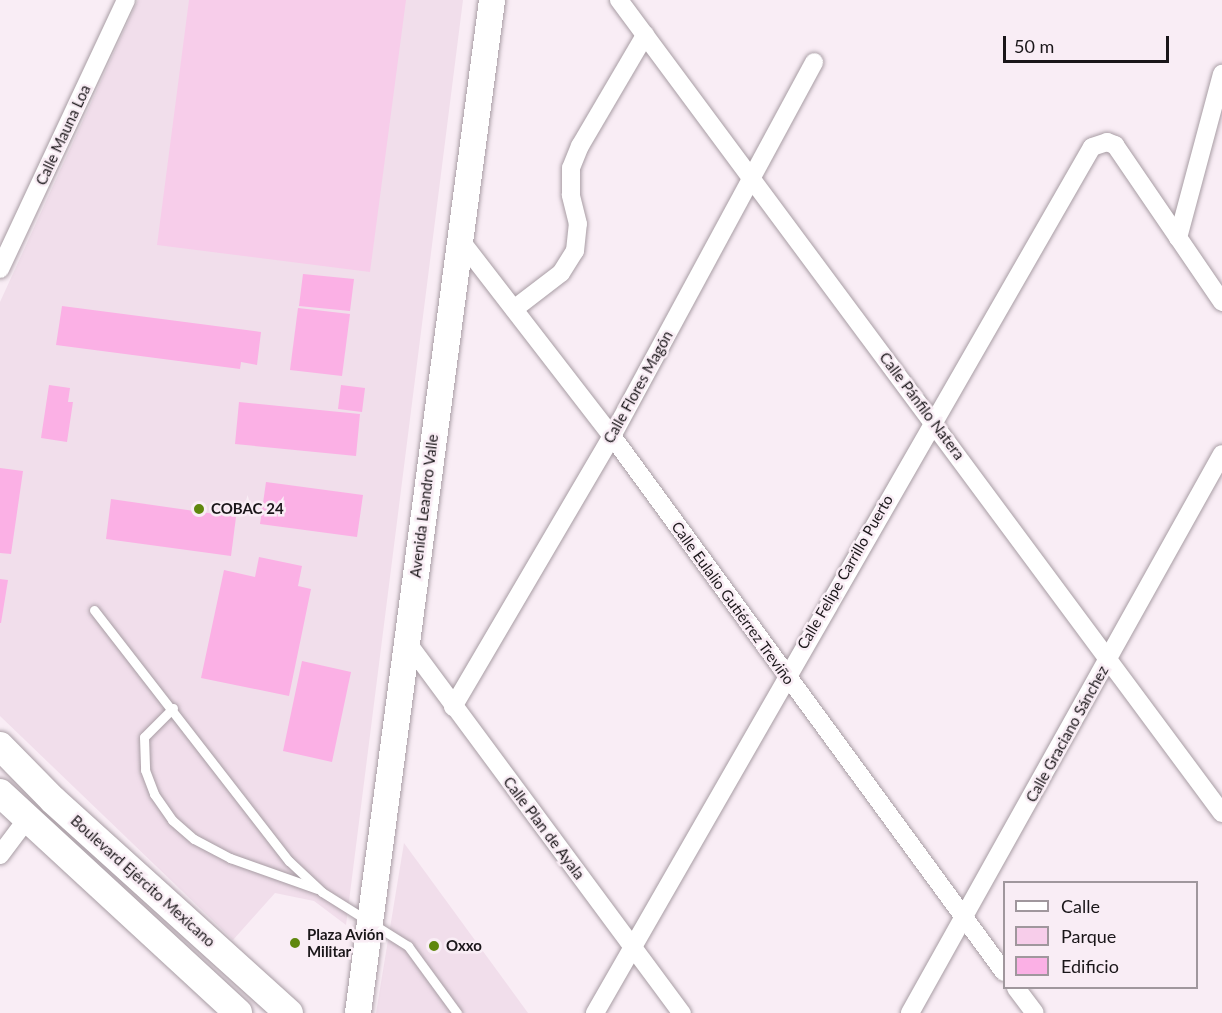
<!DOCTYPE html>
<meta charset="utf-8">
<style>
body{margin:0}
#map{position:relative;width:1222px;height:1013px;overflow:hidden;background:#f9edf5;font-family:Lato,sans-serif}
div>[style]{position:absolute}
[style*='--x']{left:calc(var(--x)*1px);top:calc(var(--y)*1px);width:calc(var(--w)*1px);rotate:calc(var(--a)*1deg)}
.built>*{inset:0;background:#f1deeb}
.green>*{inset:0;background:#f7cdea}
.building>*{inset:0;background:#fbb0e5}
.roads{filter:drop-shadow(0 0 2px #a89da4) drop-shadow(0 0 2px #a89da4)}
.lane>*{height:9px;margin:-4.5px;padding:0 4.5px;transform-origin:4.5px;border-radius:4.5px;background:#fff}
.street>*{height:18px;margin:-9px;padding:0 9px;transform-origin:9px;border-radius:9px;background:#fff}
.secondary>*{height:26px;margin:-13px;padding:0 13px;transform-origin:13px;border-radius:13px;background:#fff}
.primary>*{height:28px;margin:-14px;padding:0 14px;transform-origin:14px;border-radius:14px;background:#fff}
.dots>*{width:16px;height:16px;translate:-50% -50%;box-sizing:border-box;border:3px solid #f9edf5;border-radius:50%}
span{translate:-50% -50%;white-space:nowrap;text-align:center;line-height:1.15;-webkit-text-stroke:5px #f9edf5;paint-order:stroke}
.street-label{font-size:15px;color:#1a1619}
.poi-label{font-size:15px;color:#1a1619;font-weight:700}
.left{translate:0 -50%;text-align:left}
.legend{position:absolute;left:1003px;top:881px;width:195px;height:108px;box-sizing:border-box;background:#f9edf5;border:2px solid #a0979d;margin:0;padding:8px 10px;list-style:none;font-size:18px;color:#1a1619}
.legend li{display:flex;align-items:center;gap:12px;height:30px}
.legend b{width:30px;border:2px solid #a0979d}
.scale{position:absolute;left:1003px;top:36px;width:166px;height:27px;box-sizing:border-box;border:3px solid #1a1619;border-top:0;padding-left:8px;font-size:18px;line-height:21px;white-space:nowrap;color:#1a1619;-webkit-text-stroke:4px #f9edf5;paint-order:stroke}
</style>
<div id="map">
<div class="built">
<i style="clip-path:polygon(138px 0,463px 0,346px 925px,314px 901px,275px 893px,233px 940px,0 716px,0 302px)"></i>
<i style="clip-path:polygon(404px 843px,528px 1013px,376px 1013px)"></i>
</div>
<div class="green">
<i style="clip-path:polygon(189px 0,406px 0,370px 272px,157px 245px)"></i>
</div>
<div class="building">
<i style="clip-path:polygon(303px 274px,354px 279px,350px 311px,299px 306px)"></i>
<i style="clip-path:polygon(62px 306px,261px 332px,257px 365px,241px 362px,240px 369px,56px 345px)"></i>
<i style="clip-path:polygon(298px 308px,350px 314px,342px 376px,290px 370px)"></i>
<i style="clip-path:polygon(49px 385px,70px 388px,68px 402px,73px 402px,67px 442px,41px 438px)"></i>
<i style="clip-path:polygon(341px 385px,365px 388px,362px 412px,338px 409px)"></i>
<i style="clip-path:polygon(239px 402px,360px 414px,356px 456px,235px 444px)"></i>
<i style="clip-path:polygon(0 468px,23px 471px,11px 554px,0 553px)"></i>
<i style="clip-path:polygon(266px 482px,363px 495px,357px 537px,260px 524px)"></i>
<i style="clip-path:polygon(111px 499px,236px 517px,231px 556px,106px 539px)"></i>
<i style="clip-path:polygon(259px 557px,302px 566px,298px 586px,311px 589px,289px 696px,201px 678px,224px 570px,255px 577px)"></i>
<i style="clip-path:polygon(0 579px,8px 580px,1px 623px,0 623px)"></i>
<i style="clip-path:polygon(302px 661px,351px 672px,332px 762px,283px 751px)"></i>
</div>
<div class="roads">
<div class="lane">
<i style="--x:94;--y:610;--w:318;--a:52.2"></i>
<i style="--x:289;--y:861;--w:45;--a:43.2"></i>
<i style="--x:322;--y:892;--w:102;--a:32.1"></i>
<i style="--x:408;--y:946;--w:83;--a:53.8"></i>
<i style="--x:173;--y:708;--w:41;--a:135"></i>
<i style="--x:144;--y:737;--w:33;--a:88"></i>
<i style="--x:145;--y:770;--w:26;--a:69"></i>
<i style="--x:154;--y:794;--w:32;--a:55"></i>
<i style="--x:172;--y:820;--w:29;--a:41"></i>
<i style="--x:194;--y:839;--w:41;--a:27.8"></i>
<i style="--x:230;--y:858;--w:92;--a:19.6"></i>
</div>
<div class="street">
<i style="--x:619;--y:0;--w:1012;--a:53.44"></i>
<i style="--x:458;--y:237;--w:252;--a:52.3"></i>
<i style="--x:612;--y:436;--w:664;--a:53.82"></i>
<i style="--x:1178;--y:238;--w:170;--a:-75"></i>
<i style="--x:0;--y:269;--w:297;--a:-64.9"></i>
<i style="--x:514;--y:309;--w:59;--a:-37.5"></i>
<i style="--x:561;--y:273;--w:26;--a:-58"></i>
<i style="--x:575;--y:251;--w:27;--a:-84"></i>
<i style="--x:578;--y:224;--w:30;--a:-104"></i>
<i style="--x:571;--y:195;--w:27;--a:-90"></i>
<i style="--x:571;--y:168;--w:24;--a:-68"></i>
<i style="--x:580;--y:146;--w:129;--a:-59.6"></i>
<i style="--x:407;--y:642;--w:462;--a:53.5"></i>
<i style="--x:453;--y:707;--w:314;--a:-59.6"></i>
<i style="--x:612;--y:436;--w:425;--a:-61.6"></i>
<i style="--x:0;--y:855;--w:45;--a:-53.1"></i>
<i style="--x:1016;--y:988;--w:31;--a:53"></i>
<i style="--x:595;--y:1013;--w:998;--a:-60.15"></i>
<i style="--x:1092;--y:147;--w:16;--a:-18"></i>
<i style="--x:1107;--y:142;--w:9;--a:21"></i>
<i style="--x:1115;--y:145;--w:190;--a:55.7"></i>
<i style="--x:910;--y:1013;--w:640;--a:-60.83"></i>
</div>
<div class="secondary">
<i style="--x:358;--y:1013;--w:1022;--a:-82.46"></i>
</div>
<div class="primary">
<i style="--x:0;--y:746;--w:76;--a:45.5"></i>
<i style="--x:53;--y:800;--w:318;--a:42.1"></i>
<i style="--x:0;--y:793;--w:324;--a:42.7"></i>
</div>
</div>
<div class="dots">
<i style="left:199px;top:509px;background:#5f870e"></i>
<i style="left:295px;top:943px;background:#5f870e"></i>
<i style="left:434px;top:946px;background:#5f870e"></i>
</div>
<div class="street-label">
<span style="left:63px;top:135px;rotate:-65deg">Calle Mauna Loa</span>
<span style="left:638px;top:387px;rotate:-61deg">Calle Flores Magón</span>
<span style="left:922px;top:406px;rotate:53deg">Calle Pánfilo Natera</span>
<span style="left:424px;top:506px;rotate:-83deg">Avenida Leandro Valle</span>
<span style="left:845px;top:572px;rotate:-60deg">Calle Felipe Carrillo Puerto</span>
<span style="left:733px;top:603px;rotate:54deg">Calle Eulalio Gutiérrez Treviño</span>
<span style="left:1067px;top:734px;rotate:-61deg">Calle Graciano Sánchez</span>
<span style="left:544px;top:828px;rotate:53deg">Calle Plan de Ayala</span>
<span style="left:143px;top:881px;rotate:42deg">Boulevard Ejército Mexicano</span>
</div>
<div class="poi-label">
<span class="left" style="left:211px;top:509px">COBAC 24</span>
<span class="left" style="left:307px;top:943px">Plaza Avión<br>Militar</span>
<span class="left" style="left:446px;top:946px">Oxxo</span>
</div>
<ul class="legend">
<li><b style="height:8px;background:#fff"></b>Calle</li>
<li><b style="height:16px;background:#f7cdea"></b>Parque</li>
<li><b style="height:16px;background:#fbb0e5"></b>Edificio</li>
</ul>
<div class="scale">50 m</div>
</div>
